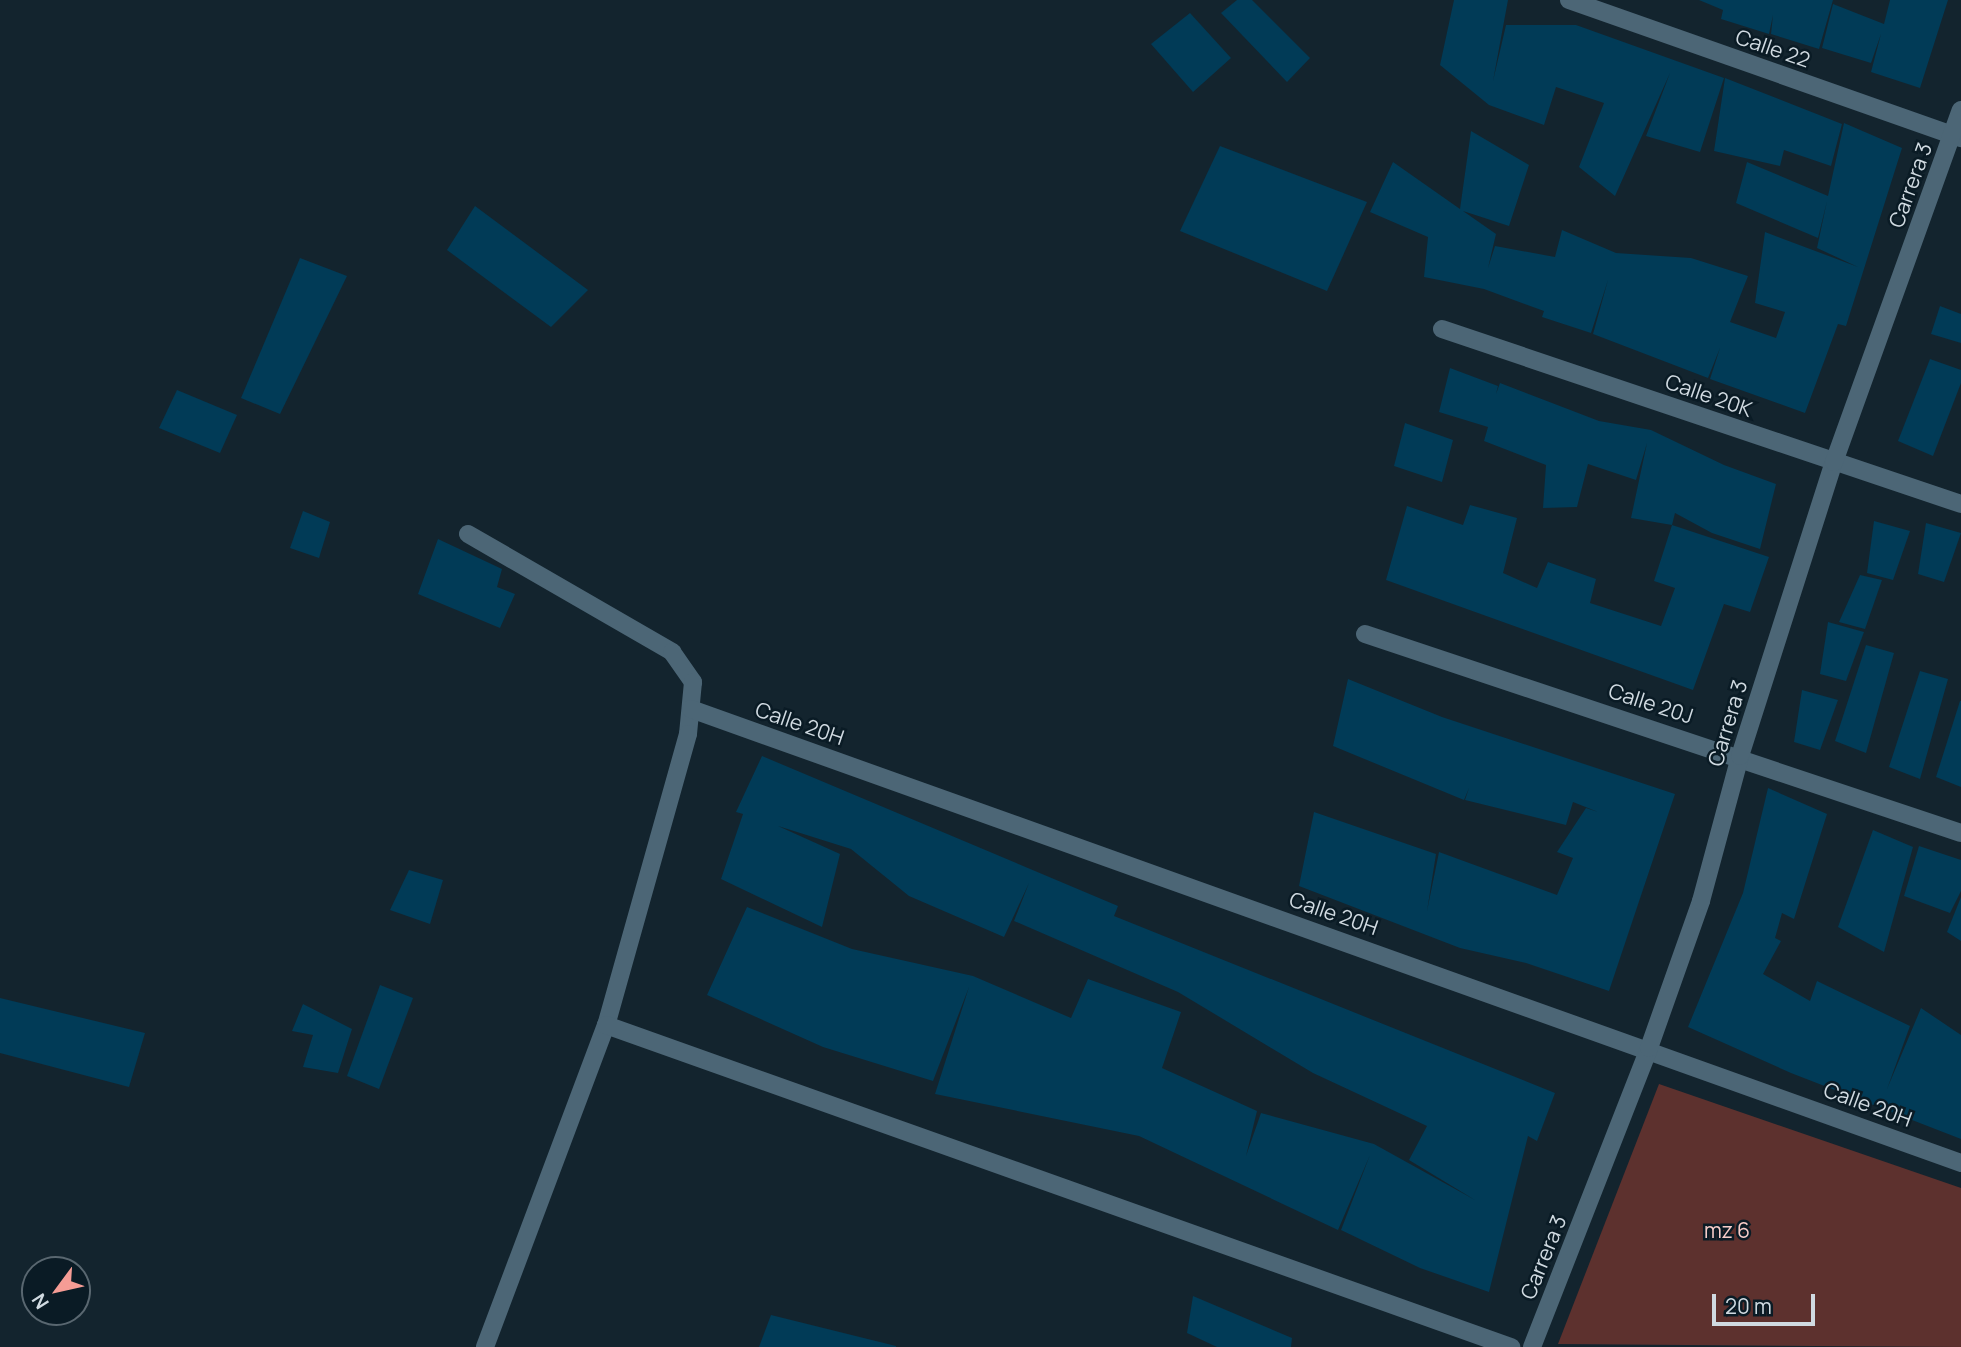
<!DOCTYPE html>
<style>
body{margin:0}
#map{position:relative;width:1961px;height:1347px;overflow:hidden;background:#13242e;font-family:Manrope,sans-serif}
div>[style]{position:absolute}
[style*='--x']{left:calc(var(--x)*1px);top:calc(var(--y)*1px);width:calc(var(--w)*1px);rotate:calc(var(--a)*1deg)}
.green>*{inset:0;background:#5d312e}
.building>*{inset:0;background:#013b57}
.minor>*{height:18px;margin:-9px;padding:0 9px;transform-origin:9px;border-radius:9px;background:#4c6676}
span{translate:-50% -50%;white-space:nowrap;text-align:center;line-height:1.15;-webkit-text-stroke:5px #0a1b25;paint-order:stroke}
.street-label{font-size:21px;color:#d0dae1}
.park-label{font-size:21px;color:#f7cdc9}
.north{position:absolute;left:21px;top:1256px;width:70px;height:70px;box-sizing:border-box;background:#0a1b25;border:2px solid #596770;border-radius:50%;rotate:237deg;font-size:19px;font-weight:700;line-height:28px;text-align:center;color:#d0dae1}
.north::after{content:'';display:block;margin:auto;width:24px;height:32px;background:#f59c95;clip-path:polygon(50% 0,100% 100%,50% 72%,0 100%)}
.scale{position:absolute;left:1712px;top:1294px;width:103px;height:32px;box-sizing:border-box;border:4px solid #d0dae1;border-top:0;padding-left:9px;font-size:21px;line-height:24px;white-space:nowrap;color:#d0dae1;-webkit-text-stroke:5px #0a1b25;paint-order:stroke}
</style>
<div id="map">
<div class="green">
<i style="clip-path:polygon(1659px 1084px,1961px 1188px,1961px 1347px,1558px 1344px)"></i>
</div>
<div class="building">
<i style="clip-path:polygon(1237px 0,1252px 0,1310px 58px,1287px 82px,1221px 13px)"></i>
<i style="clip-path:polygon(1454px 0,1508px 0,1493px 81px,1506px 25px,1576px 25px,1724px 78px,1700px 152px,1646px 136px,1670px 73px,1615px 196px,1579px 167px,1604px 103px,1556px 87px,1544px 125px,1489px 105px,1440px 65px)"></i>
<i style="clip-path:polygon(1699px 0,1833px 0,1819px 49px,1771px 34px,1773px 15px,1769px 34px,1721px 19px,1723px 10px)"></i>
<i style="clip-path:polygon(1890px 0,1948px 0,1920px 88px,1871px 72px,1881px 34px,1871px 63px,1822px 48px,1833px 4px,1884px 24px)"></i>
<i style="clip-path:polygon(1190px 13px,1231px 58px,1193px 92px,1151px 44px)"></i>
<i style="clip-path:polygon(1725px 78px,1842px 124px,1831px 166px,1784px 150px,1780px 166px,1714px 151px)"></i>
<i style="clip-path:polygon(1844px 123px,1902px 148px,1846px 326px,1838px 324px,1805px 413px,1710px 379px,1720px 348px,1708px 378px,1593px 334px,1608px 280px,1591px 333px,1542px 317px,1544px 311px,1484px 289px,1424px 277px,1428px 237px,1370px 212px,1393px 162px,1460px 209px,1471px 131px,1529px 165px,1509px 226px,1463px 211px,1496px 234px,1488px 268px,1495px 246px,1555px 257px,1562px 230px,1616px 253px,1691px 258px,1748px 276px,1730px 322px,1776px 338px,1785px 312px,1755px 303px,1765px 232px,1858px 267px,1817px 248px,1827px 201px,1818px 238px,1736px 203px,1747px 162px,1828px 196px)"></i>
<i style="clip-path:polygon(1220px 146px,1367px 202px,1327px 291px,1180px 231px)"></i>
<i style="clip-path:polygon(475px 206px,588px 290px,551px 327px,447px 250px)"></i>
<i style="clip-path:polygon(300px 258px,347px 276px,280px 414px,241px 398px)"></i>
<i style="clip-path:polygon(1940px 306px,1961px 314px,1961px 343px,1931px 334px)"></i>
<i style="clip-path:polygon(1930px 359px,1961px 370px,1961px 383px,1933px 456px,1898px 441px)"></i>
<i style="clip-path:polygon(1450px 368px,1498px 386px,1496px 394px,1500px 383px,1599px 421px,1651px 430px,1724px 465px,1776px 484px,1760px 549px,1712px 533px,1675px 513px,1672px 525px,1631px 518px,1647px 443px,1636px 480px,1588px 464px,1577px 507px,1543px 508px,1546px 465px,1484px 441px,1488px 427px,1439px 412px)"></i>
<i style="clip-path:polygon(177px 390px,237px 415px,220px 453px,159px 428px)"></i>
<i style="clip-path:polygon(1405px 423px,1453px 440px,1442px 482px,1394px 466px)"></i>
<i style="clip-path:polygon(1470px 505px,1517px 518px,1503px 573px,1537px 588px,1548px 562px,1596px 579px,1590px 603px,1661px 626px,1675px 588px,1654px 581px,1672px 525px,1769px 557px,1750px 612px,1724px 604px,1693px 690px,1386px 580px,1407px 506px,1463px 525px)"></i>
<i style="clip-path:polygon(303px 511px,330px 522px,319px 558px,290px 548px)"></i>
<i style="clip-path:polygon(1874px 521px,1910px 531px,1893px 580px,1867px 573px)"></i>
<i style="clip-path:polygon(1926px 523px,1961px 533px,1944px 582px,1918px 574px)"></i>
<i style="clip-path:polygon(438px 539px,502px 569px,497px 587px,515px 594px,500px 628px,418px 594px)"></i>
<i style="clip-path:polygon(1860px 575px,1882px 580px,1865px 629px,1839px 622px)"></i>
<i style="clip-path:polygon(1828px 622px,1864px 632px,1846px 681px,1820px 674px)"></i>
<i style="clip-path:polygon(1866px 645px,1894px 653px,1866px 753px,1835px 741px)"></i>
<i style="clip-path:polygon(1920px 671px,1948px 679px,1920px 779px,1889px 767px)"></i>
<i style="clip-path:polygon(1348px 679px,1442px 717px,1675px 794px,1609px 991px,1526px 963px,1460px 948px,1299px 886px,1314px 812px,1436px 854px,1427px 911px,1439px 852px,1557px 895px,1573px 858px,1557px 852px,1586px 808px,1598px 812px,1573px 802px,1566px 825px,1465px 800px,1469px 788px,1464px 800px,1333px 746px)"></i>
<i style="clip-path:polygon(1802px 690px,1838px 700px,1820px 750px,1794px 742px)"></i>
<i style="clip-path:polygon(1960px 701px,1961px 701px,1961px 787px,1936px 777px)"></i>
<i style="clip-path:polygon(762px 756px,1118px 906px,1114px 916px,1555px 1093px,1537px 1141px,1528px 1136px,1489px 1292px,1420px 1268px,1341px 1230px,1370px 1155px,1338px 1230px,1139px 1136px,935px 1094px,969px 987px,933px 1081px,823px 1047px,707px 995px,747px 907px,852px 949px,973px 976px,1071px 1018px,1088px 979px,1181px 1012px,1162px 1068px,1257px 1111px,1246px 1156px,1261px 1113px,1374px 1144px,1475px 1200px,1409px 1160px,1427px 1126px,1313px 1073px,1178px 992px,1014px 921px,1029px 883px,1004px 937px,909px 896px,851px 849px,778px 826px,840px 854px,822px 927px,721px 879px,743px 814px,736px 812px)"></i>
<i style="clip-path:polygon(1768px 788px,1827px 814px,1794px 919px,1782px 913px,1775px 938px,1781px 941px,1763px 974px,1810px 1001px,1817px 981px,1910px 1026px,1887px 1089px,1921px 1008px,1961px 1035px,1961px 1139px,1791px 1073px,1688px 1027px,1743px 893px)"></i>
<i style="clip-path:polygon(1873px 830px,1913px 847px,1884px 952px,1838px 927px)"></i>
<i style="clip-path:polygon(1919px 846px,1961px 860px,1961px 891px,1950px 913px,1904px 896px)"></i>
<i style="clip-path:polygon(409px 870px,443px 880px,430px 924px,390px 910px)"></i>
<i style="clip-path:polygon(1961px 897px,1961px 941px,1947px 932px)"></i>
<i style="clip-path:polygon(380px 985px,413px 998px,379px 1089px,347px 1076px)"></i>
<i style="clip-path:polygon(0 998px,145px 1033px,129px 1087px,0 1053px)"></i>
<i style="clip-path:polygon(303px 1004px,352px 1029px,338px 1073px,303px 1067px,313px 1035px,292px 1031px)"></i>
<i style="clip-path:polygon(1193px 1296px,1292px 1338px,1291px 1347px,1217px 1347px,1187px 1333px)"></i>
<i style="clip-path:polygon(771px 1315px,896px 1346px,896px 1347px,759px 1347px)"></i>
</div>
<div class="minor">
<i style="--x:1569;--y:0;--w:416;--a:19.4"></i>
<i style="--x:1442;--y:329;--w:548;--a:18.63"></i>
<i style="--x:468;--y:534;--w:236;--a:30"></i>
<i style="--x:672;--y:652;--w:37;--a:55"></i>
<i style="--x:693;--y:682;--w:52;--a:95.5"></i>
<i style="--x:688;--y:734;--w:302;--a:105.7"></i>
<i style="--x:606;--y:1025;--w:344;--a:110.6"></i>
<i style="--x:1365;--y:634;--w:628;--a:18.46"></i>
<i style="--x:691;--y:709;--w:1349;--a:19.67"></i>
<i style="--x:606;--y:1025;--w:961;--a:19.59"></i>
<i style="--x:1532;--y:1347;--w:321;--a:-68.6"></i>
<i style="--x:1649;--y:1048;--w:156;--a:-70.5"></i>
<i style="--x:1701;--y:901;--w:150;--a:-74.9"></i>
<i style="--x:1740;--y:756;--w:309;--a:-72.3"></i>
<i style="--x:1834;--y:462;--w:374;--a:-70.2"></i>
</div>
<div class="street-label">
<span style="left:1773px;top:48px;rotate:19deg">Calle 22</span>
<span style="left:1910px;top:185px;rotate:-70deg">Carrera 3</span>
<span style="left:1709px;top:395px;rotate:19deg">Calle 20K</span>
<span style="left:1651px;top:703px;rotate:18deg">Calle 20J</span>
<span style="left:800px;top:723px;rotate:19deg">Calle 20H</span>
<span style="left:1727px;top:723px;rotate:-73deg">Carrera 3</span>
<span style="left:1334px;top:913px;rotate:19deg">Calle 20H</span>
<span style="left:1868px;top:1104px;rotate:20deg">Calle 20H</span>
<span style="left:1543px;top:1257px;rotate:-68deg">Carrera 3</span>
</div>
<div class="park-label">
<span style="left:1727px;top:1230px">mz 6</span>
</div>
<div class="north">N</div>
<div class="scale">20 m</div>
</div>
